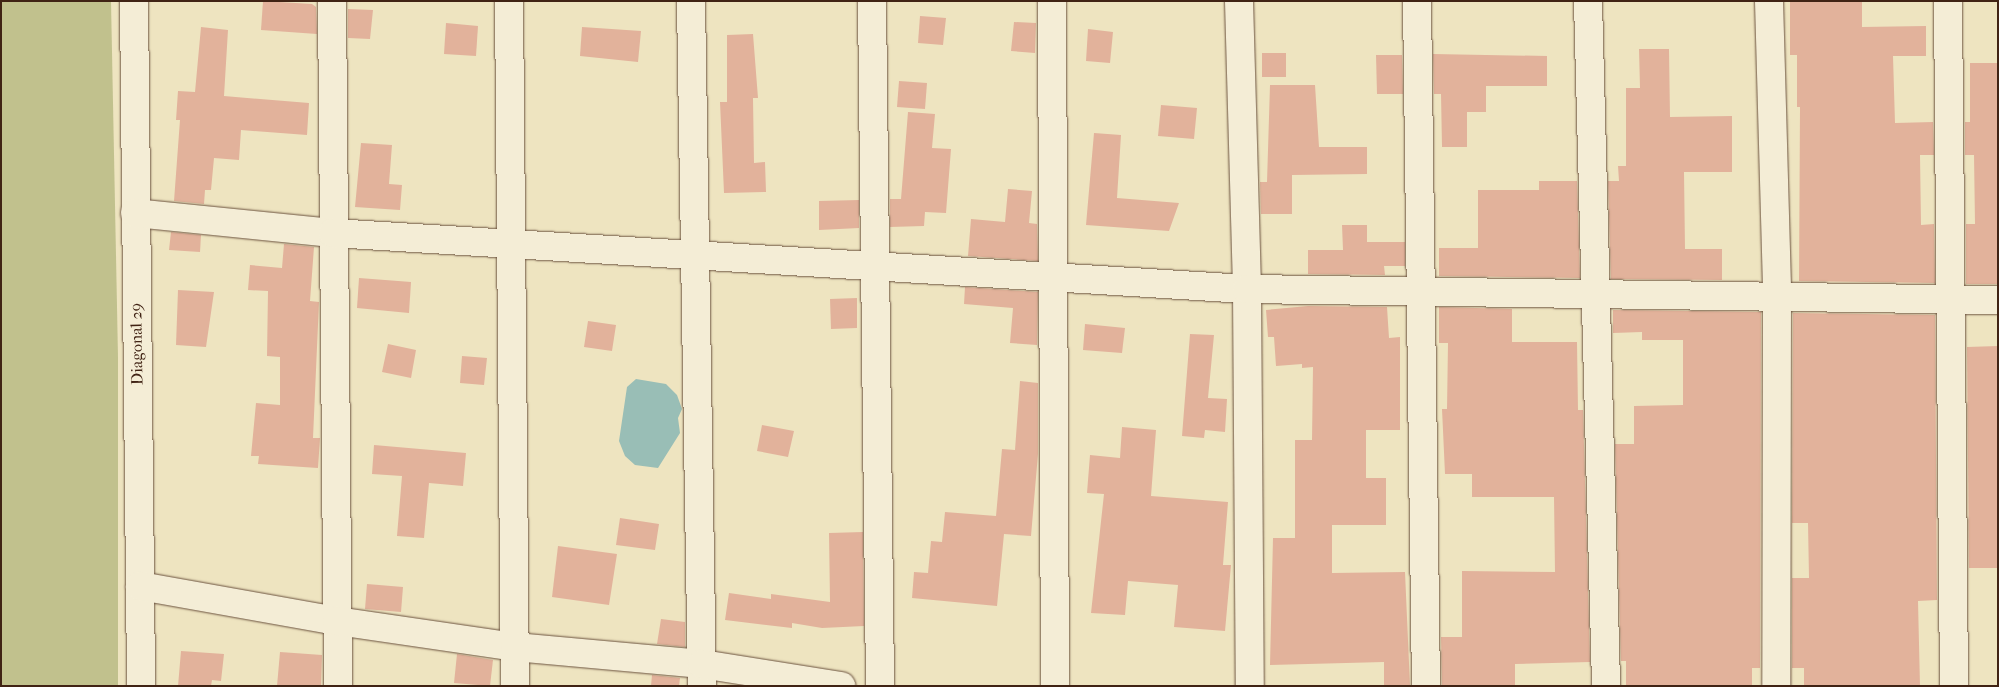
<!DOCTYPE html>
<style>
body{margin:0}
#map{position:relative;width:1999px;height:687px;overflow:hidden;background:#eee4c0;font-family:"IM FELL French Canon",serif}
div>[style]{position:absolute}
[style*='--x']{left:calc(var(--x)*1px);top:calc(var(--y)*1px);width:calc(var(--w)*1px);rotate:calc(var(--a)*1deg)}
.green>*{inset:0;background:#c1c18d}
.water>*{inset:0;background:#99beb6}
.building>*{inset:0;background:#e2b29b}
.roads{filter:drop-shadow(0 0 1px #6c533f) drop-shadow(0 0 1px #6c533f)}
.minor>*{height:28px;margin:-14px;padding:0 14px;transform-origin:14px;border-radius:14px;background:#f4edd6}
span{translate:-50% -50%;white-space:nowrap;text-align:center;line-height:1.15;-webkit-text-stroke:5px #f4edd6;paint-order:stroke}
.street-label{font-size:16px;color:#402314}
.frame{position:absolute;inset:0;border:2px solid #402314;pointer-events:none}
</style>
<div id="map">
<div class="green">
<i style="clip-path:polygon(1px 1px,111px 1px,118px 357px,118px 686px,1px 686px)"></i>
</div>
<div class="water">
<i style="clip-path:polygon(636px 379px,666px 384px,677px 395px,682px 409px,678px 418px,680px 433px,658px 468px,635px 465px,625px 456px,619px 441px,627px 387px)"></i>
</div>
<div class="building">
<i style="clip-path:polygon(263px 1px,312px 4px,316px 7px,317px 34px,261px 30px)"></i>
<i style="clip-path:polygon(1790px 1px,1862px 1px,1862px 27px,1926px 26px,1926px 56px,1893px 56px,1895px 123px,1933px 122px,1934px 155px,1920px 155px,1921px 225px,1934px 224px,1935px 283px,1799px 281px,1800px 107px,1797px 107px,1797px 55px,1790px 55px)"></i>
<i style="clip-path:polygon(348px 9px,373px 10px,370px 39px,348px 38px)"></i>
<i style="clip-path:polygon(920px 16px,946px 18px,943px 45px,918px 43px)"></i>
<i style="clip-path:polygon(1014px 22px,1036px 23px,1035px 53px,1011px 51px)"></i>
<i style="clip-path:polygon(446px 23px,478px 26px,476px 56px,444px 54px)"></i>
<i style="clip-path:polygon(201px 27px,228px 30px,224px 96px,309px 103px,307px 135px,241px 130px,239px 160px,214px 158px,211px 190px,205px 190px,204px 204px,174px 201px,180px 120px,176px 120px,178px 91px,195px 92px)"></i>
<i style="clip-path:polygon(582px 27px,641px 31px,638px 62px,580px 56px)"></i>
<i style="clip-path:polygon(1088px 29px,1113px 32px,1110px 63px,1086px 61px)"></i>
<i style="clip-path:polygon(753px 34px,758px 98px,753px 98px,754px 163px,765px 162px,766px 192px,724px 193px,720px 102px,727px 102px,727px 35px)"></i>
<i style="clip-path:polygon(1639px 49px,1669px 49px,1670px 117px,1732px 116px,1732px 172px,1684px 172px,1685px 249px,1722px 249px,1722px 280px,1611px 279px,1608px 181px,1619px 181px,1618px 166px,1626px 166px,1626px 88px,1640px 88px)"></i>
<i style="clip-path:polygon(1262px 53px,1286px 53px,1286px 77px,1262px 77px)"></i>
<i style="clip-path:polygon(1433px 54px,1547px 56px,1547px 86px,1486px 86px,1486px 112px,1467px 112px,1467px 147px,1442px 147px,1441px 94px,1434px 94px)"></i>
<i style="clip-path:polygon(1376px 55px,1402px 55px,1403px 94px,1377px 94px)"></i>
<i style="clip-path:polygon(1970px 63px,1998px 63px,1998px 284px,1966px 284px,1966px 224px,1984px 224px,1975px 224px,1974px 155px,1965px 155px,1965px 122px,1970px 122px)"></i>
<i style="clip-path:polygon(899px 81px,927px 83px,925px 109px,897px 107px)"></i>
<i style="clip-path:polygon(1270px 85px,1315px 85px,1319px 147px,1367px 147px,1367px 174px,1292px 175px,1292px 214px,1261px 214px,1260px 182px,1267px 182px)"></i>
<i style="clip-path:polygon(1161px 105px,1197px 108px,1194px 139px,1158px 136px)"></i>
<i style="clip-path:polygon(908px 112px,935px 114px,932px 148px,951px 149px,946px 213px,925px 212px,924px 226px,890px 227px,890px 199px,901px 199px)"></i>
<i style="clip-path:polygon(1094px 133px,1121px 135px,1117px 198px,1179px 203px,1169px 231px,1086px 225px)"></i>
<i style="clip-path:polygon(361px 143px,392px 145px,389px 184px,402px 185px,400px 210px,355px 207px)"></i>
<i style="clip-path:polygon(1539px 181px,1577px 181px,1580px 278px,1439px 276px,1439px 248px,1478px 248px,1478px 190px,1539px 190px)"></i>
<i style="clip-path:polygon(1008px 189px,1032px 191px,1029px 223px,1037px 224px,1038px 261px,968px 256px,971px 219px,1005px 222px)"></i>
<i style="clip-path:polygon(859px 200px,859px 228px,819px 230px,819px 201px)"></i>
<i style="clip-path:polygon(1342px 225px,1367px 225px,1367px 242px,1405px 242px,1405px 266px,1384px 266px,1385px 275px,1308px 274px,1308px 250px,1343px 250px)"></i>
<i style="clip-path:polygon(171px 232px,201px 235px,200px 252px,169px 250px)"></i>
<i style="clip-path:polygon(284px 244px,314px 247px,310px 301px,319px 302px,313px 438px,320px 438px,318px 468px,258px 464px,259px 456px,251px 456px,256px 403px,280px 405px,280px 357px,267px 356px,268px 291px,248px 290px,250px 265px,282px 268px)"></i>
<i style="clip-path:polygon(359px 278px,411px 282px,409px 313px,357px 308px)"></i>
<i style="clip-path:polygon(965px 287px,1038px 292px,1037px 345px,1010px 343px,1013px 308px,964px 304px)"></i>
<i style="clip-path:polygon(178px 290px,214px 292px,206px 347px,176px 345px)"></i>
<i style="clip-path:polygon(857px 298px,857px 328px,831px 329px,830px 299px)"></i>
<i style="clip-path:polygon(1308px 306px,1387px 307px,1389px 338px,1400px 337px,1400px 430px,1366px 430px,1366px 478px,1386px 478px,1386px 525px,1332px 525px,1332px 573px,1405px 572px,1410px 686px,1384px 686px,1384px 662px,1270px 665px,1273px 538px,1295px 538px,1295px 440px,1312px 440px,1313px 367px,1302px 368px,1302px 364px,1276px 366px,1274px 337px,1268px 337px,1266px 310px)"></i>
<i style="clip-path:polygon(1439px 307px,1512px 309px,1512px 342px,1577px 342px,1578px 410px,1583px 410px,1590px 662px,1515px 664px,1515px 686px,1442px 686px,1441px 637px,1462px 637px,1462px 571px,1555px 572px,1554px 497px,1472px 497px,1472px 474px,1445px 474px,1442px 409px,1447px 409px,1448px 343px,1439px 343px)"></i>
<i style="clip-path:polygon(1613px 310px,1761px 312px,1760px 668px,1752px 668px,1752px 686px,1626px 686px,1626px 661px,1621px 661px,1615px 444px,1634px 444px,1634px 406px,1683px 405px,1683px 340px,1642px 340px,1642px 332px,1613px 333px)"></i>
<i style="clip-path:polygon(1793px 313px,1935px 315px,1937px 600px,1918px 601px,1920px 686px,1804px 686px,1804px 668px,1792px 668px,1792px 578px,1809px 578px,1808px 523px,1792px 523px)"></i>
<i style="clip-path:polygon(588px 321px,616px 325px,612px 351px,584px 347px)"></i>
<i style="clip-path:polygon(1085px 324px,1125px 328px,1122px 353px,1083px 350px)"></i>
<i style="clip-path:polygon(1190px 334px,1214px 335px,1208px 398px,1227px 399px,1225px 432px,1205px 430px,1204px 438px,1182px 436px)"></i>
<i style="clip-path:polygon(388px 344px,416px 350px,411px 378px,382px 372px)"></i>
<i style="clip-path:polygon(1998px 346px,1998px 568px,1969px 568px,1967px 347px)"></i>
<i style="clip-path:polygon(462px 356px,487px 358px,484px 385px,460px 383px)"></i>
<i style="clip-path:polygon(1020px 381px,1038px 383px,1038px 454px,1031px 536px,1004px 534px,997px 606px,912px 598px,914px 572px,928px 573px,931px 541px,942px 542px,945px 512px,996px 516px,1002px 449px,1015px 450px)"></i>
<i style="clip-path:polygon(762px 425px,794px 431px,788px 457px,757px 451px)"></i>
<i style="clip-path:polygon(1122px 427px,1156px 430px,1151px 496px,1228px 502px,1223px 565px,1231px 565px,1225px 631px,1174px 627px,1178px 585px,1128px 581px,1125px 615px,1091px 613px,1104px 494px,1087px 493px,1090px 455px,1120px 458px)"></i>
<i style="clip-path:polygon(374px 445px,466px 453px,463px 486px,429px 483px,424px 538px,397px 536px,402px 476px,372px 474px)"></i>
<i style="clip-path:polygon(620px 518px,659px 524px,655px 550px,616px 545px)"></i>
<i style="clip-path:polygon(863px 532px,864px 626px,822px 628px,792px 623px,792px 628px,725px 620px,729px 593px,771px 599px,771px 594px,830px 602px,829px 533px)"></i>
<i style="clip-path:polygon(558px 546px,617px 554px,609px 605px,552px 597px)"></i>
<i style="clip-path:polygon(367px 584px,403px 587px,401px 612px,365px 609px)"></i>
<i style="clip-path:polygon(661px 619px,685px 622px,685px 647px,657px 644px)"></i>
<i style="clip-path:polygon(181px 651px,224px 654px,221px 681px,212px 680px,211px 686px,178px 686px)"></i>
<i style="clip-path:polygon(280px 652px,322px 655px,321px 686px,277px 686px)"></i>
<i style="clip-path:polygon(457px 654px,493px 660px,490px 686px,454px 683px)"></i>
<i style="clip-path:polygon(652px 675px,680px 678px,679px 686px,651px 686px)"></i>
</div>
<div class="roads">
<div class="minor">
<i style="--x:134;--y:1;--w:685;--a:89.41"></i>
<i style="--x:332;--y:1;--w:685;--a:89.5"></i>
<i style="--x:509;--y:1;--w:685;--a:89.5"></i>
<i style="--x:691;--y:1;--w:685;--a:89.08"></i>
<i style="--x:872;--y:1;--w:685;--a:89.33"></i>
<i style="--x:1052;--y:1;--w:685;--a:89.75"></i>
<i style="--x:1239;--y:1;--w:288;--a:88.4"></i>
<i style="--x:1247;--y:289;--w:397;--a:89.6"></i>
<i style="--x:1417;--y:1;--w:685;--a:89.25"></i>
<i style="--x:1588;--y:1;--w:685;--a:88.49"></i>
<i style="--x:1769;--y:1;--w:295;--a:88.4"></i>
<i style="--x:1777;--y:296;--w:390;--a:90.1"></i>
<i style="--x:1948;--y:1;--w:685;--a:89.5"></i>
<i style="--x:135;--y:213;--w:199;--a:5.8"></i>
<i style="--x:333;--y:233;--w:916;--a:3.51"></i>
<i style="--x:1247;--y:289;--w:751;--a:0.84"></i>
<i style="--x:140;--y:586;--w:200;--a:10.1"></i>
<i style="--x:337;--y:621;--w:180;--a:8.3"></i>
<i style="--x:515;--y:647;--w:188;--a:5.2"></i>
<i style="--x:702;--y:664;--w:141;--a:9"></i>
</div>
</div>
<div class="street-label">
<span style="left:137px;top:344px;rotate:-91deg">Diagonal 29</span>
</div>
<div class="frame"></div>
</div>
